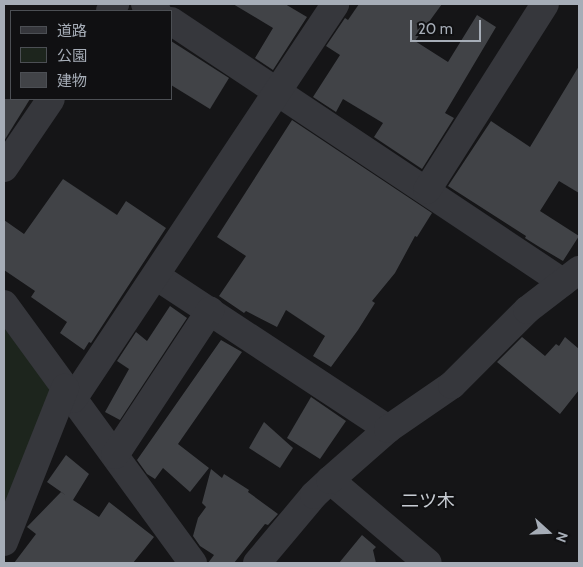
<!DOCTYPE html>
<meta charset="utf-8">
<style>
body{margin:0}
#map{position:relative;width:583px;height:567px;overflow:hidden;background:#151517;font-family:Cabin,"Noto Sans JP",sans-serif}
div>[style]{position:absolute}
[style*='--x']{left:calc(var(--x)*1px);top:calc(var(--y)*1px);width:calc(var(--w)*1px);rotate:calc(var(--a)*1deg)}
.green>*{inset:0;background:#1d251d}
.building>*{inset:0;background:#414347}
.minor>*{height:28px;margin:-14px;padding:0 14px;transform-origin:14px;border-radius:14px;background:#36373c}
span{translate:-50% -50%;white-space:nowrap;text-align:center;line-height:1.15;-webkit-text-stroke:4px #101012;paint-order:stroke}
.neighbourhood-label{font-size:18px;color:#c7ccd3}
.frame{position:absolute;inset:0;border:5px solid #a6adb7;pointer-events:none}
.legend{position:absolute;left:10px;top:10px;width:162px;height:90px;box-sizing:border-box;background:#101012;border:1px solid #4c4f54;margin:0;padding:6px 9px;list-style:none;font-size:15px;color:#a6adb7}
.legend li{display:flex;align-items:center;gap:10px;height:25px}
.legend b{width:25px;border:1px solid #4c4f54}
.north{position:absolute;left:523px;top:507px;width:50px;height:50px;-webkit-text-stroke:4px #101012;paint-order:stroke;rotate:110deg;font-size:14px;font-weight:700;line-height:20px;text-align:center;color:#a6adb7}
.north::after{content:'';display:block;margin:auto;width:18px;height:22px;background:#a6adb7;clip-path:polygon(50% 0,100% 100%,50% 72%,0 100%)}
.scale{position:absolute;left:410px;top:20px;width:71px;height:22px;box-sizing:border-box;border:2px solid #a6adb7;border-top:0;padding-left:6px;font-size:15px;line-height:18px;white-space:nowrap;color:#a6adb7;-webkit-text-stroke:4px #101012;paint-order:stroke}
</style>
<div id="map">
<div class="green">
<i style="clip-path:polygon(4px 323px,48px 384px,50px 395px,4px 515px)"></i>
</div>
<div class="building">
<i style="clip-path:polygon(233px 4px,285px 4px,307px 17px,273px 70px,255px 58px,273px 28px)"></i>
<i style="clip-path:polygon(359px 4px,442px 4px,415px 41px,448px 62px,477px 15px,496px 27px,445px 113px,454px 118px,422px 169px,374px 137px,383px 123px,343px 99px,336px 112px,313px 97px,340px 55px,326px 46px,345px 18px,348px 20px)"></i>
<i style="clip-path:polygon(171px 41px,229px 78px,210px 109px,171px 85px)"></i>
<i style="clip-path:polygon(579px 66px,579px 193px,559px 181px,540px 211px,579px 236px,563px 261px,541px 248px,525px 238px,526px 236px,448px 186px,491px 121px,530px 147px)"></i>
<i style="clip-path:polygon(4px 99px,30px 99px,4px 141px)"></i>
<i style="clip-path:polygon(292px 120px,432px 213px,417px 237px,415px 236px,395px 273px,372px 301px,375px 303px,358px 330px,331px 367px,313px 356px,325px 336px,286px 310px,277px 327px,246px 311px,244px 313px,219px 296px,246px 256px,217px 237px)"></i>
<i style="clip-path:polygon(63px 179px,117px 215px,126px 201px,166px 228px,91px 343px,89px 342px,84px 350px,60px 333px,67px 322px,31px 297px,35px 291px,4px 270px,4px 220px,24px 234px)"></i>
<i style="clip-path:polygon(170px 306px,187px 318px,120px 420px,105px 412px,129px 369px,117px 361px,136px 332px,147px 341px)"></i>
<i style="clip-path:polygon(522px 337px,545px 356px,556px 344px,559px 346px,565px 337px,579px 349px,579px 390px,560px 414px,497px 362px)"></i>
<i style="clip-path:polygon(221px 340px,242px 352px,178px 444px,209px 468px,190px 492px,163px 468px,155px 479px,147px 474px,137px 460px)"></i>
<i style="clip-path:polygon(311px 397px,346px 421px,320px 459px,287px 438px)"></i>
<i style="clip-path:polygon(264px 422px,293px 448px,280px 468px,249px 448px)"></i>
<i style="clip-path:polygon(66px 455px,89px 474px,73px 500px,99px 517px,109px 502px,154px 537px,133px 563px,14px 563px,36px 534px,27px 527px,61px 492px,67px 496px,47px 482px)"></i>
<i style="clip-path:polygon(211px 469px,222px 478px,224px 474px,249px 490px,248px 492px,278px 514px,268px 525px,265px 524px,234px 563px,208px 563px,214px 555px,200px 546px,193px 536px,198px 518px,206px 507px,202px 503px)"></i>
<i style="clip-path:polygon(362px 535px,376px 547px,373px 550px,376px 563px,339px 563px)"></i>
</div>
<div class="minor">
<i style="--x:145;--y:4;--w:14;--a:30"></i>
<i style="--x:110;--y:11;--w:9;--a:-54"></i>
<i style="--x:171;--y:21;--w:471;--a:33.7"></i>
<i style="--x:4;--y:168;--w:83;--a:-55.7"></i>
<i style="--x:427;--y:190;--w:220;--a:-57.6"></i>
<i style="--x:156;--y:276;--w:278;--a:33.4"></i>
<i style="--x:4;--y:304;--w:321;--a:53.9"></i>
<i style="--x:73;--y:399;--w:474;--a:-56.4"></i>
<i style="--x:115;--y:455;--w:173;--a:-56.6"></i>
<i style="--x:330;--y:480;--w:128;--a:40.3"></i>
<i style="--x:4;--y:542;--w:166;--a:-68.4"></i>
<i style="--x:257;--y:563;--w:89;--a:-50"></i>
<i style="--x:314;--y:495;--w:22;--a:-43"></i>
<i style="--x:330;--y:480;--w:77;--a:-41.3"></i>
<i style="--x:388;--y:429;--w:78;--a:-34.5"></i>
<i style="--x:452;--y:385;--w:106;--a:-45"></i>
<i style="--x:527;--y:310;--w:66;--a:-37.6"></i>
</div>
<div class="neighbourhood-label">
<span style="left:428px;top:501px">二ツ木</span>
</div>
<div class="frame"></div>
<ul class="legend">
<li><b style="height:6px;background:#36373c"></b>道路</li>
<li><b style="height:14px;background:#1d251d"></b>公園</li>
<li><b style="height:14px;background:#414347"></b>建物</li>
</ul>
<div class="north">N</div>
<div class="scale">20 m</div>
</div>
